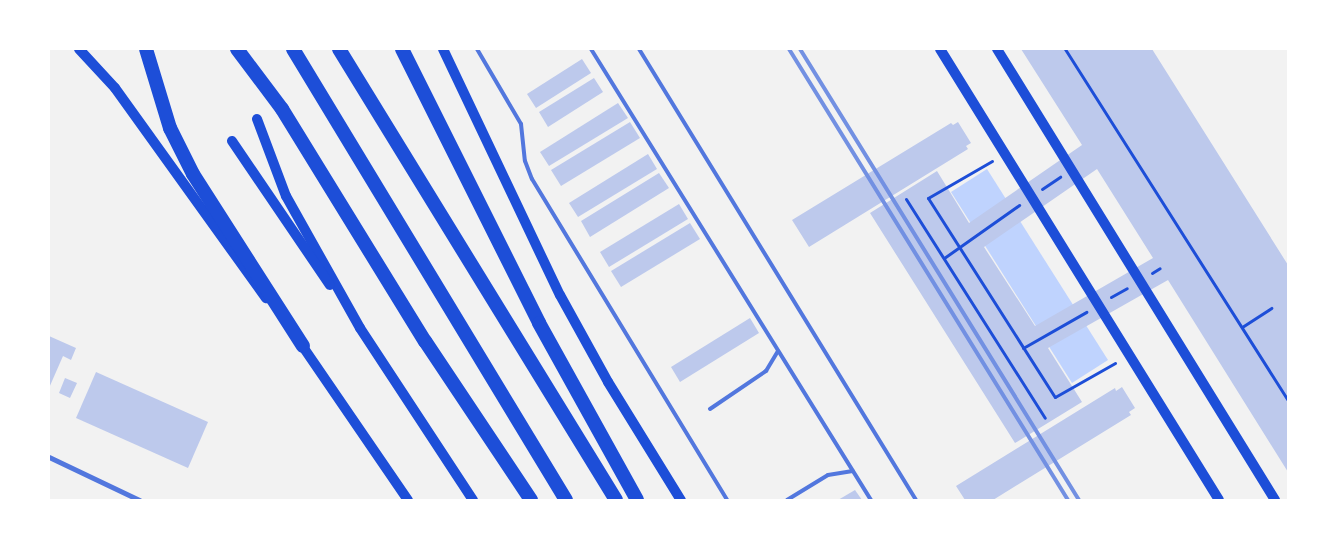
<!DOCTYPE html>
<style>
body{margin:0}
#map{position:relative;width:1337px;height:549px;overflow:hidden;background:#f2f2f2;font-family:Montserrat,sans-serif}
div>[style]{position:absolute}
[style*='--x']{left:calc(var(--x)*1px);top:calc(var(--y)*1px);width:calc(var(--w)*1px);rotate:calc(var(--a)*1deg)}
.water>*{inset:0;background:#bfd3fe}
.building>*{inset:0;background:#bdc9ec}
.path>*{height:3px;margin:-1.5px;padding:0 1.5px;transform-origin:1.5px;border-radius:1.5px;background:#1d4ed8}
.service>*{height:4px;margin:-2px;padding:0 2px;transform-origin:2px;border-radius:2px;background:#5277de}
.minor>*{height:5px;margin:-2.5px;padding:0 2.5px;transform-origin:2.5px;border-radius:2.5px;background:#5277de}
.secondary>*{height:10px;margin:-5px;padding:0 5px;transform-origin:5px;border-radius:5px;background:#1d4ed8}
.trunk>*{height:14px;margin:-7px;padding:0 7px;transform-origin:7px;border-radius:7px;background:#1d4ed8}
.rail>*{height:4px;margin:-2px;padding:0 2px;transform-origin:2px;border-radius:2px;background:#7290e2}
span{translate:-50% -50%;white-space:nowrap;text-align:center;line-height:1.15;-webkit-text-stroke:5px #fff;paint-order:stroke}
.frame{position:absolute;inset:0;border:50px solid #fff;pointer-events:none}
</style>
<div id="map">
<div class="water">
<i style="clip-path:polygon(987px 169px,1108px 360px,1072px 383px,951px 192px)"></i>
</div>
<div class="building">
<i style="clip-path:polygon(evenodd,1021px 49px,1152px 49px,1288px 265px,1288px 472px,1168px 280px,1048px 348px,1082px 402px,1015px 443px,870px 213px,937px 171px,969px 223px,1082px 145px,1021px 49px,1097px 169px,1153px 258px,1035px 326px,984px 247px,1097px 169px)"></i>
<i style="clip-path:polygon(582px 59px,591px 73px,536px 108px,527px 94px)"></i>
<i style="clip-path:polygon(594px 78px,603px 92px,548px 127px,539px 112px)"></i>
<i style="clip-path:polygon(618px 103px,628px 118px,549px 166px,540px 152px)"></i>
<i style="clip-path:polygon(630px 122px,640px 138px,561px 186px,551px 170px)"></i>
<i style="clip-path:polygon(958px 122px,971px 143px,966px 146px,968px 149px,809px 247px,792px 220px,951px 123px,953px 125px)"></i>
<i style="clip-path:polygon(648px 154px,657px 169px,578px 217px,569px 203px)"></i>
<i style="clip-path:polygon(659px 173px,669px 188px,590px 237px,581px 221px)"></i>
<i style="clip-path:polygon(679px 204px,688px 219px,609px 267px,600px 252px)"></i>
<i style="clip-path:polygon(690px 223px,700px 239px,621px 287px,611px 271px)"></i>
<i style="clip-path:polygon(750px 318px,759px 333px,680px 382px,671px 367px)"></i>
<i style="clip-path:polygon(49px 336px,76px 348px,71px 360px,63px 356px,49px 388px)"></i>
<i style="clip-path:polygon(96px 372px,208px 422px,188px 468px,76px 418px)"></i>
<i style="clip-path:polygon(65px 378px,77px 383px,70px 398px,59px 393px)"></i>
<i style="clip-path:polygon(1122px 387px,1135px 408px,1129px 412px,1131px 415px,993px 500px,965px 500px,956px 486px,1115px 388px,1116px 391px)"></i>
<i style="clip-path:polygon(855px 490px,862px 500px,838px 500px)"></i>
</div>
<div class="path">
<i style="--x:1065;--y:49;--w:416;--a:57.6"></i>
<i style="--x:992;--y:161;--w:74;--a:150"></i>
<i style="--x:928;--y:198;--w:236;--a:57.5"></i>
<i style="--x:1055;--y:397;--w:69;--a:-29.5"></i>
<i style="--x:1042;--y:189;--w:22;--a:-34"></i>
<i style="--x:906;--y:199;--w:259;--a:57.6"></i>
<i style="--x:944;--y:258;--w:92;--a:-35.2"></i>
<i style="--x:1152;--y:273;--w:9;--a:-32"></i>
<i style="--x:1111;--y:297;--w:18;--a:-29"></i>
<i style="--x:1242;--y:327;--w:35;--a:-33"></i>
<i style="--x:1023;--y:348;--w:73;--a:-29.7"></i>
</div>
<div class="service">
<i style="--x:477;--y:49;--w:87;--a:59.6"></i>
<i style="--x:521;--y:124;--w:37;--a:84"></i>
<i style="--x:525;--y:161;--w:19;--a:69"></i>
<i style="--x:532;--y:179;--w:376;--a:58.7"></i>
<i style="--x:591;--y:49;--w:531;--a:58.17"></i>
<i style="--x:639;--y:49;--w:529;--a:58.44"></i>
<i style="--x:710;--y:409;--w:68;--a:-34.2"></i>
<i style="--x:766;--y:371;--w:23;--a:-59"></i>
<i style="--x:787;--y:500;--w:48;--a:-31.4"></i>
<i style="--x:828;--y:475;--w:25;--a:-9"></i>
</div>
<div class="minor">
<i style="--x:49;--y:457;--w:100;--a:25.5"></i>
</div>
<div class="secondary">
<i style="--x:79;--y:49;--w:53;--a:47.3"></i>
<i style="--x:115;--y:88;--w:259;--a:54.3"></i>
<i style="--x:443;--y:49;--w:272;--a:64.6"></i>
<i style="--x:560;--y:295;--w:99;--a:61.1"></i>
<i style="--x:608;--y:382;--w:139;--a:58.3"></i>
<i style="--x:940;--y:49;--w:530;--a:58.26"></i>
<i style="--x:997;--y:49;--w:530;--a:58.35"></i>
<i style="--x:257;--y:119;--w:82;--a:69.4"></i>
<i style="--x:286;--y:196;--w:151;--a:60.7"></i>
<i style="--x:360;--y:328;--w:206;--a:56.7"></i>
<i style="--x:232;--y:141;--w:174;--a:55.8"></i>
<i style="--x:299;--y:341;--w:193;--a:55.6"></i>
</div>
<div class="trunk">
<i style="--x:146;--y:49;--w:83;--a:73.1"></i>
<i style="--x:170;--y:128;--w:51;--a:63.4"></i>
<i style="--x:193;--y:174;--w:204;--a:57.4"></i>
<i style="--x:237;--y:49;--w:75;--a:53.1"></i>
<i style="--x:282;--y:109;--w:273;--a:58.4"></i>
<i style="--x:425;--y:341;--w:191;--a:56.3"></i>
<i style="--x:293;--y:49;--w:527;--a:58.81"></i>
<i style="--x:339;--y:49;--w:529;--a:58.44"></i>
<i style="--x:402;--y:49;--w:306;--a:63.4"></i>
<i style="--x:539;--y:323;--w:202;--a:61"></i>
</div>
<div class="rail">
<i style="--x:789;--y:49;--w:530;--a:58.26"></i>
<i style="--x:800;--y:49;--w:530;--a:58.26"></i>
</div>
<div class="frame"></div>
</div>
